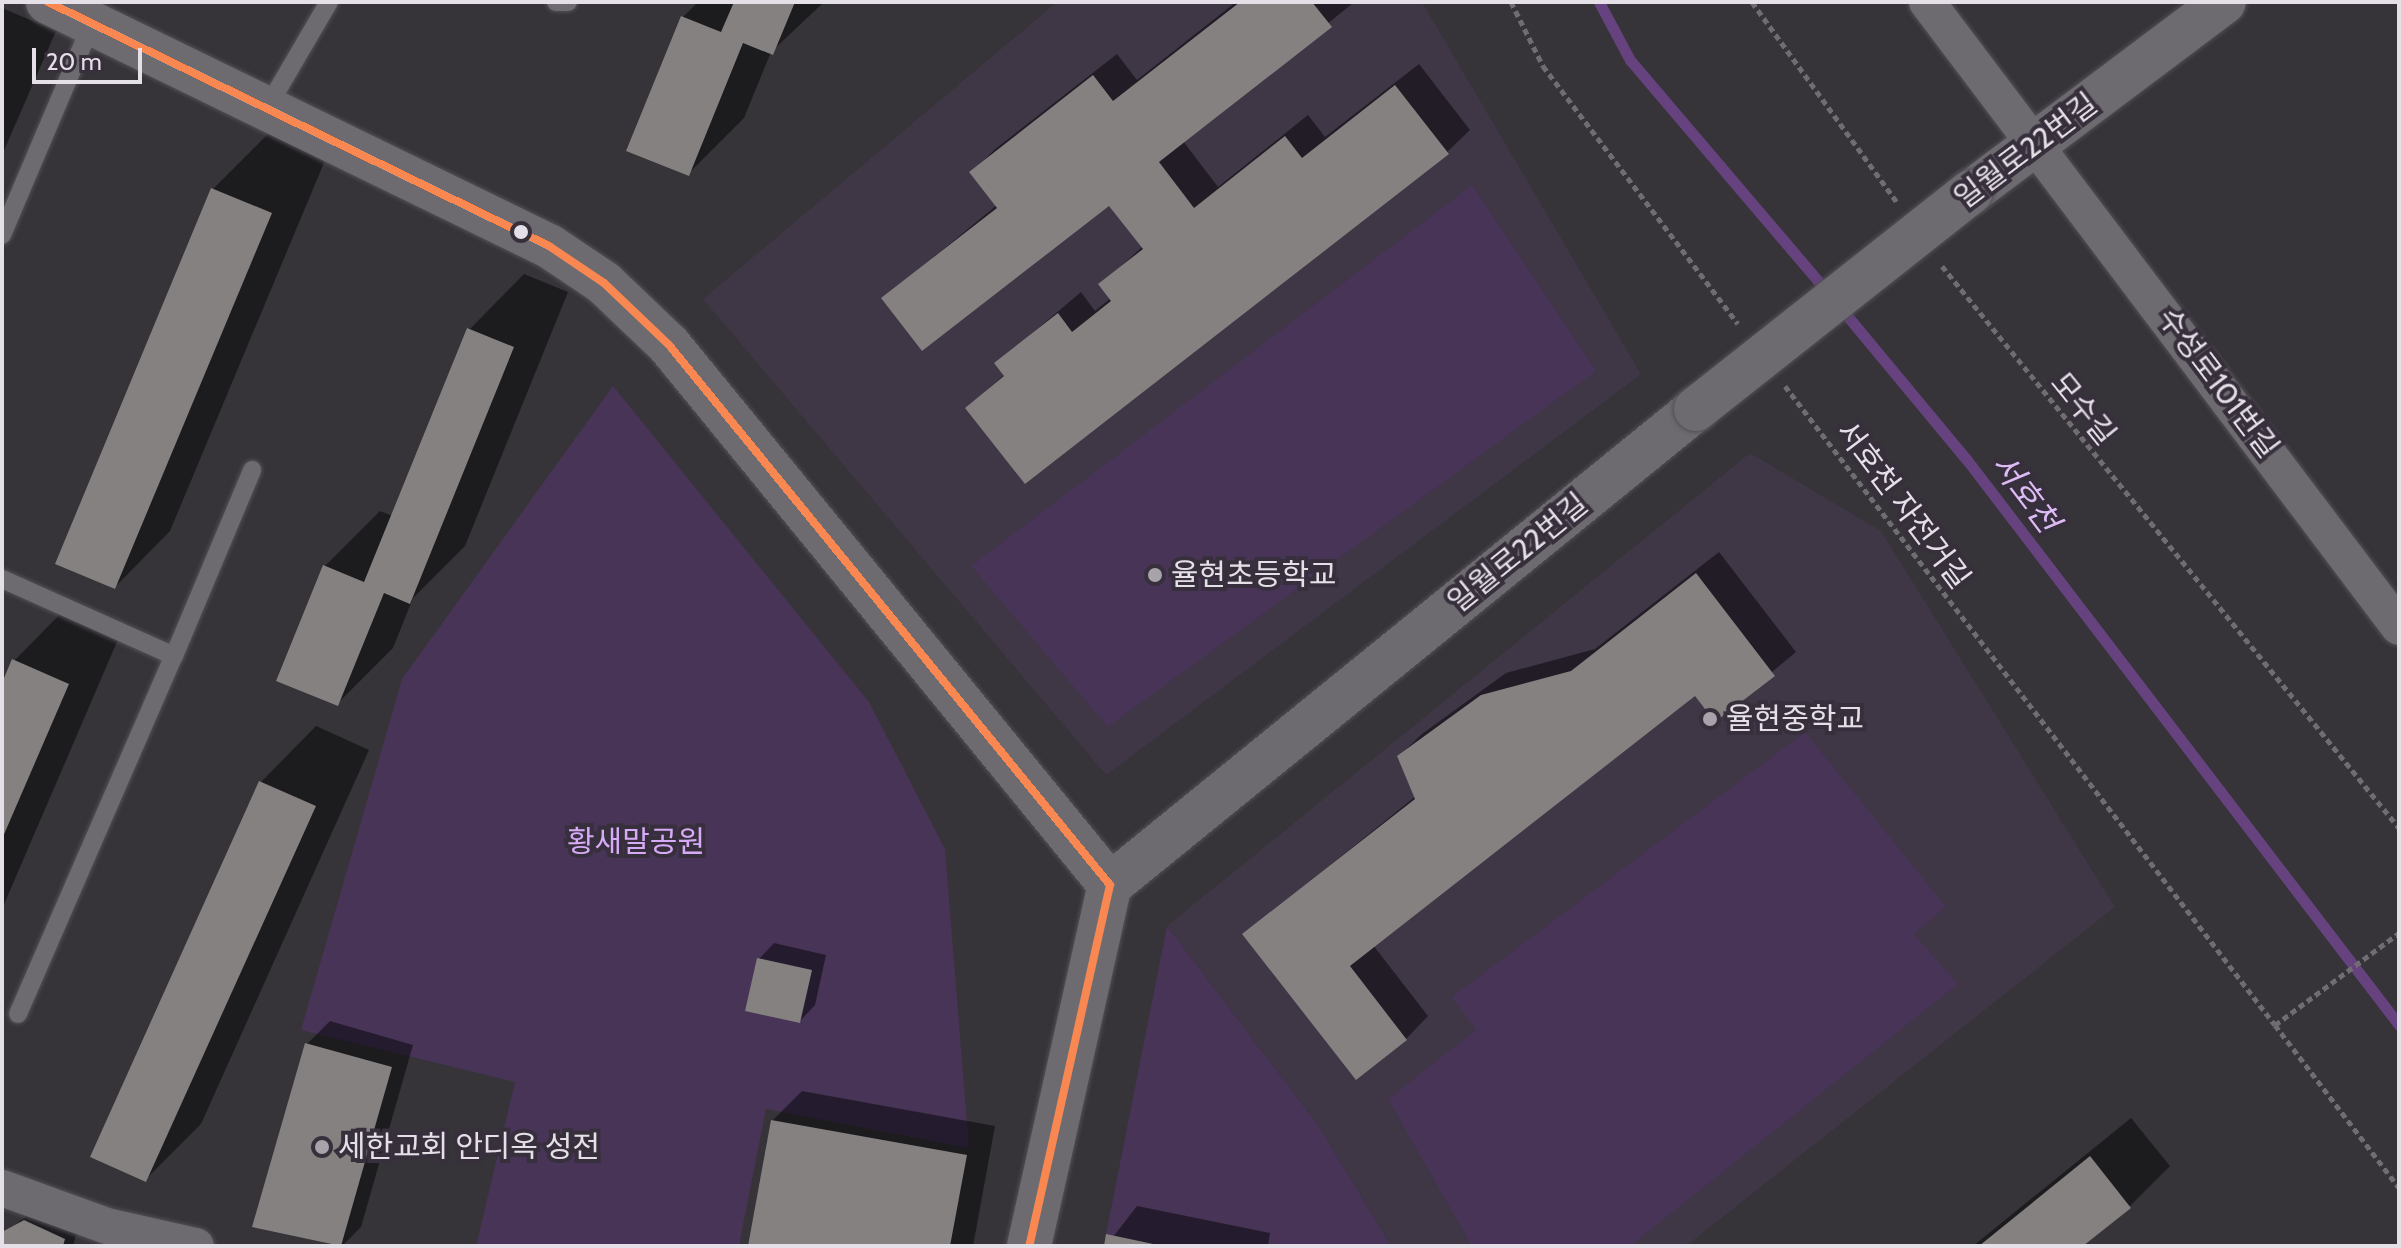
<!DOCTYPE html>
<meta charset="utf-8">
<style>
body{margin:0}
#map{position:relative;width:2401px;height:1248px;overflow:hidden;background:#363339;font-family:Cabin,"Noto Sans KR",sans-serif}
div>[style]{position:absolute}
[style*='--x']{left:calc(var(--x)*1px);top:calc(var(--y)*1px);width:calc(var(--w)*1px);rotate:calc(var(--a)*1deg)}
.built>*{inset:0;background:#3f3646}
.green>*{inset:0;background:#473456}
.shadow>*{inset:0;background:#0007}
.stream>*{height:11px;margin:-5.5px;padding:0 5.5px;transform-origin:5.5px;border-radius:5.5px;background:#66427f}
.building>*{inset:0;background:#848180}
.path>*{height:5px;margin-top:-2.5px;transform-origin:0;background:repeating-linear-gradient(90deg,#706d72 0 6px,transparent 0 10px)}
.roads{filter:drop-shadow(0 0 2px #524f55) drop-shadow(0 0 2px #524f55)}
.service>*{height:18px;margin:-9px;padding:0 9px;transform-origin:9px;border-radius:9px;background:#6d6b70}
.minor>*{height:36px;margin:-18px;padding:0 18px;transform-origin:18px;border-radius:18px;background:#6d6b70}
.tertiary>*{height:44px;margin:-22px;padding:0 22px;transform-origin:22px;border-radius:22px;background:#6d6b70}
.bridges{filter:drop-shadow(0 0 2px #524f55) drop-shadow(0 0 2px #524f55)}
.tertiary-bridge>*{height:44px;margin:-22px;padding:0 22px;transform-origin:22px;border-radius:22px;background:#6d6b70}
.bus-1>*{height:8px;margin:-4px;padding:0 4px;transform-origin:4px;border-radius:4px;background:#f88751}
.dots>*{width:22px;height:22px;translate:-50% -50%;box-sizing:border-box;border:4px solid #37303c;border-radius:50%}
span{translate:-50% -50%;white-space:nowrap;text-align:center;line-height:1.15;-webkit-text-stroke:8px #37303c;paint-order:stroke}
.street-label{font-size:30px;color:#e5e0e8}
.poi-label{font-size:30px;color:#e5e0e8}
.left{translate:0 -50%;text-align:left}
.park-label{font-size:30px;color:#d6aaf7}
.water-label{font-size:32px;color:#ddbcf6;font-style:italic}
.frame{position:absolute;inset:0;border:4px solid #e5e0e8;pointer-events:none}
.scale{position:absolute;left:32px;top:48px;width:110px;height:36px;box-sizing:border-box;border:4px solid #e5e0e8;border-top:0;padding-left:10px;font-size:24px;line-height:28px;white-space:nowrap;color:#e5e0e8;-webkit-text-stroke:6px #37303c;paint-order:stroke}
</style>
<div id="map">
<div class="built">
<i style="clip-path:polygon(1057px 2px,1422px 2px,1641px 374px,1106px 775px,703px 299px)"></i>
<i style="clip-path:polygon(1750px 453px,1881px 531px,2115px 907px,1686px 1246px,1391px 1246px,1318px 1125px,1167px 926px)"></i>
</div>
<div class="green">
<i style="clip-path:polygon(1472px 185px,1596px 371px,1108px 727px,971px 566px)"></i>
<i style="clip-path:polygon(613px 386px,869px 702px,945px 849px,969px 1148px,766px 1109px,739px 1246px,476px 1246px,515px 1082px,301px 1030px,402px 679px)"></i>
<i style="clip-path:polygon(1805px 732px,1946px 907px,1914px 934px,1958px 984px,1630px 1246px,1472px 1246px,1388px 1099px,1476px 1030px,1452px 997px)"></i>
<i style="clip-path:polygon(1167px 926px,1318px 1125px,1391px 1246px,1164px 1246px,1106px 1234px)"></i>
</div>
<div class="shadow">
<i style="clip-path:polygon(698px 2px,824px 2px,771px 52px,744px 118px,688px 174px,683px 17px)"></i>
<i style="clip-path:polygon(1236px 2px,1353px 3px,1183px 141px,1218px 187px,1308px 115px,1325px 137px,1419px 64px,1470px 130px,1447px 152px,967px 408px,1005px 374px,997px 363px,1081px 292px,1095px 311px,1111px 298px,1101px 285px,1143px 246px,1109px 203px,883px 299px,997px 205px,972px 173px,994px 150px,1117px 54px,1137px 80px)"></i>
<i style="clip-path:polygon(2px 8px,56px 31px,2px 155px)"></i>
<i style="clip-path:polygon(268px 134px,326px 158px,170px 531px,115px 587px,213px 189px)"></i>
<i style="clip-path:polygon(524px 274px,568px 292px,465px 546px,413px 598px,393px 648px,338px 703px,325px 566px,380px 511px,393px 516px,469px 330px)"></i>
<i style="clip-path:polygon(1719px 552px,1796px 652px,1715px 719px,1696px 694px,1373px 945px,1428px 1016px,1406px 1039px,1245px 934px,1416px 796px,1399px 756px,1422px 734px,1506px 673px,1595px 649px)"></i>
<i style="clip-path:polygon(69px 605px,123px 628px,2px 909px,2px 689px,14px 661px)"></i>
<i style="clip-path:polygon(316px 726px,369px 750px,201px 1124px,146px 1179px,92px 1156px,261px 782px)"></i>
<i style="clip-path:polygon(774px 943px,826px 955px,815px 1005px,800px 1021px,759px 959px)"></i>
<i style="clip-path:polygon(330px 1021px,413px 1045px,361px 1227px,342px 1246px,255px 1226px,307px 1044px)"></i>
<i style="clip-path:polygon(802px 1091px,995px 1126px,973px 1246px,750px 1246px,773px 1120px)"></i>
<i style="clip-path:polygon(2131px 1118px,2170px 1166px,2130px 1206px,2080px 1246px,1973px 1246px)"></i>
<i style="clip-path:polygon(40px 1206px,79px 1224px,73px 1246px,2px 1246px,3px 1234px)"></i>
<i style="clip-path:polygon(1137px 1206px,1270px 1233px,1268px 1246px,1106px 1246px)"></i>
</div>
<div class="stream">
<i style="--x:1599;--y:2;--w:66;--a:61.9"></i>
<i style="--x:1630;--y:60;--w:306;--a:49.6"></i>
<i style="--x:1839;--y:306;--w:200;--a:50.3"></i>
<i style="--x:1967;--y:460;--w:711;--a:52.6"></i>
</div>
<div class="building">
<i style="clip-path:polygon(734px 2px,795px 2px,773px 55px,743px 43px,689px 176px,626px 151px,681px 16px,721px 32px)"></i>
<i style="clip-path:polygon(1240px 2px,1312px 2px,1332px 27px,1159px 162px,1194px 208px,1285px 136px,1302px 158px,1395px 85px,1449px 154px,1025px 484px,965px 408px,1004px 376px,994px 363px,1058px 313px,1072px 332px,1111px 301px,1098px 284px,1143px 249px,1109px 206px,922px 351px,881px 298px,997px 208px,969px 172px,1093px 75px,1113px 101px)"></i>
<i style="clip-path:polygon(211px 188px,272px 213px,115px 589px,55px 564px)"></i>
<i style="clip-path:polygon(467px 328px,514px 347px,410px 604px,384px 593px,338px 706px,276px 681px,323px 565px,364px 582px)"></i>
<i style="clip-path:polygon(1696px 573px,1775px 676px,1715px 722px,1695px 696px,1350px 966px,1407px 1040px,1356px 1080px,1242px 934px,1415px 799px,1397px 756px,1481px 695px,1571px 671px)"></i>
<i style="clip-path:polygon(12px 659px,69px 684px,2px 839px,2px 683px)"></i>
<i style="clip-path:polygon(259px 781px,316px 806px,146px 1182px,90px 1157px)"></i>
<i style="clip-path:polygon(757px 958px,812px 970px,800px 1023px,745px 1011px)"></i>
<i style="clip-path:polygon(305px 1043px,392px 1067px,341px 1246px,252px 1227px)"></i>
<i style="clip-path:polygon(771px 1120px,967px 1155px,950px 1246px,748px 1246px)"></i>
<i style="clip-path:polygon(2090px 1156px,2131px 1208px,2083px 1246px,1979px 1246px)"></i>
<i style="clip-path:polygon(24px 1220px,65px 1239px,63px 1246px,2px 1246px,2px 1232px)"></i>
<i style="clip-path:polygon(1106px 1234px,1158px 1245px,1157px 1246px,1104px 1246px)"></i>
</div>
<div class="path">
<i style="--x:1511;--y:2;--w:72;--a:63.4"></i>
<i style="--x:1543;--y:66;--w:323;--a:52.9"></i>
<i style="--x:1752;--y:2;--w:247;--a:54.1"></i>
<i style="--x:1942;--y:266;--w:724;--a:50.88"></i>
<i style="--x:1785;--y:386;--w:805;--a:52.52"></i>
<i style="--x:2275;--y:1025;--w:154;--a:-36.6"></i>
<i style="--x:2275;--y:1025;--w:205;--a:52.7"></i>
</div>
<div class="roads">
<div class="service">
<i style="--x:556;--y:2;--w:12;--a:0"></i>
<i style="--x:267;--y:108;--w:123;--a:-59.7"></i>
<i style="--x:2;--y:235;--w:230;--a:-67"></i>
<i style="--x:2;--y:579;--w:188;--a:24.1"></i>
<i style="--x:174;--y:656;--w:202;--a:-67.2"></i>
<i style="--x:18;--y:1014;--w:391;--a:-66.5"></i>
</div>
<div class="minor">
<i style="--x:1927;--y:2;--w:783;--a:52.94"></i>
<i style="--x:2;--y:1188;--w:112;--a:19.9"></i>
<i style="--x:107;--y:1226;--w:91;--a:12.7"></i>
</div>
<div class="tertiary">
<i style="--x:48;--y:2;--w:557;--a:25.97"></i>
<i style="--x:549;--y:246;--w:66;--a:33.9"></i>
<i style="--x:604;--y:283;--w:90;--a:43.6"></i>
<i style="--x:669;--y:345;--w:697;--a:50.76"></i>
<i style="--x:1971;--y:192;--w:316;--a:-36.9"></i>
<i style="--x:1029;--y:1246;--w:370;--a:-77.4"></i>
<i style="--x:1110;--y:885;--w:755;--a:-39.09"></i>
</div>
</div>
<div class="bridges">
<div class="tertiary-bridge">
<i style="--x:1696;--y:409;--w:350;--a:-38.3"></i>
</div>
</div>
<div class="bus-1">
<i style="--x:48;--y:2;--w:557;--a:25.97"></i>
<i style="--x:549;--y:246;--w:66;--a:33.9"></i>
<i style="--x:604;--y:283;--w:90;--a:43.6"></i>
<i style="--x:669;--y:345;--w:697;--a:50.76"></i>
<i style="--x:1110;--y:885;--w:370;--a:102.6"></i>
</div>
<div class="dots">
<i style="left:521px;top:232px;background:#e5e0e8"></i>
<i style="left:1155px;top:575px;background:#a8a3ab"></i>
<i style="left:1710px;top:719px;background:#a8a3ab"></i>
<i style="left:322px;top:1147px;background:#a8a3ab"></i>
</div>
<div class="street-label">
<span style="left:2026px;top:151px;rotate:-37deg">일월로22번길</span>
<span style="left:2218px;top:383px;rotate:53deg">수성로101번길</span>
<span style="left:2083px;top:409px;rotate:51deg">모수길</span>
<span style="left:1903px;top:505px;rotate:53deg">서호천 자전거길</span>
<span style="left:1518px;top:553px;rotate:-39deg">일월로22번길</span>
</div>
<div class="poi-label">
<span class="left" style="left:1171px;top:575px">율현초등학교</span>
<span class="left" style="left:1726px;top:719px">율현중학교</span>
<span class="left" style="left:338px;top:1147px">세한교회 안디옥 성전</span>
</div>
<div class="park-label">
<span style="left:636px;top:842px">황새말공원</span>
</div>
<div class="water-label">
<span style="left:2025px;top:493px;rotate:53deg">서호천</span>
</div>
<div class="frame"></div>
<div class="scale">20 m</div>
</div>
